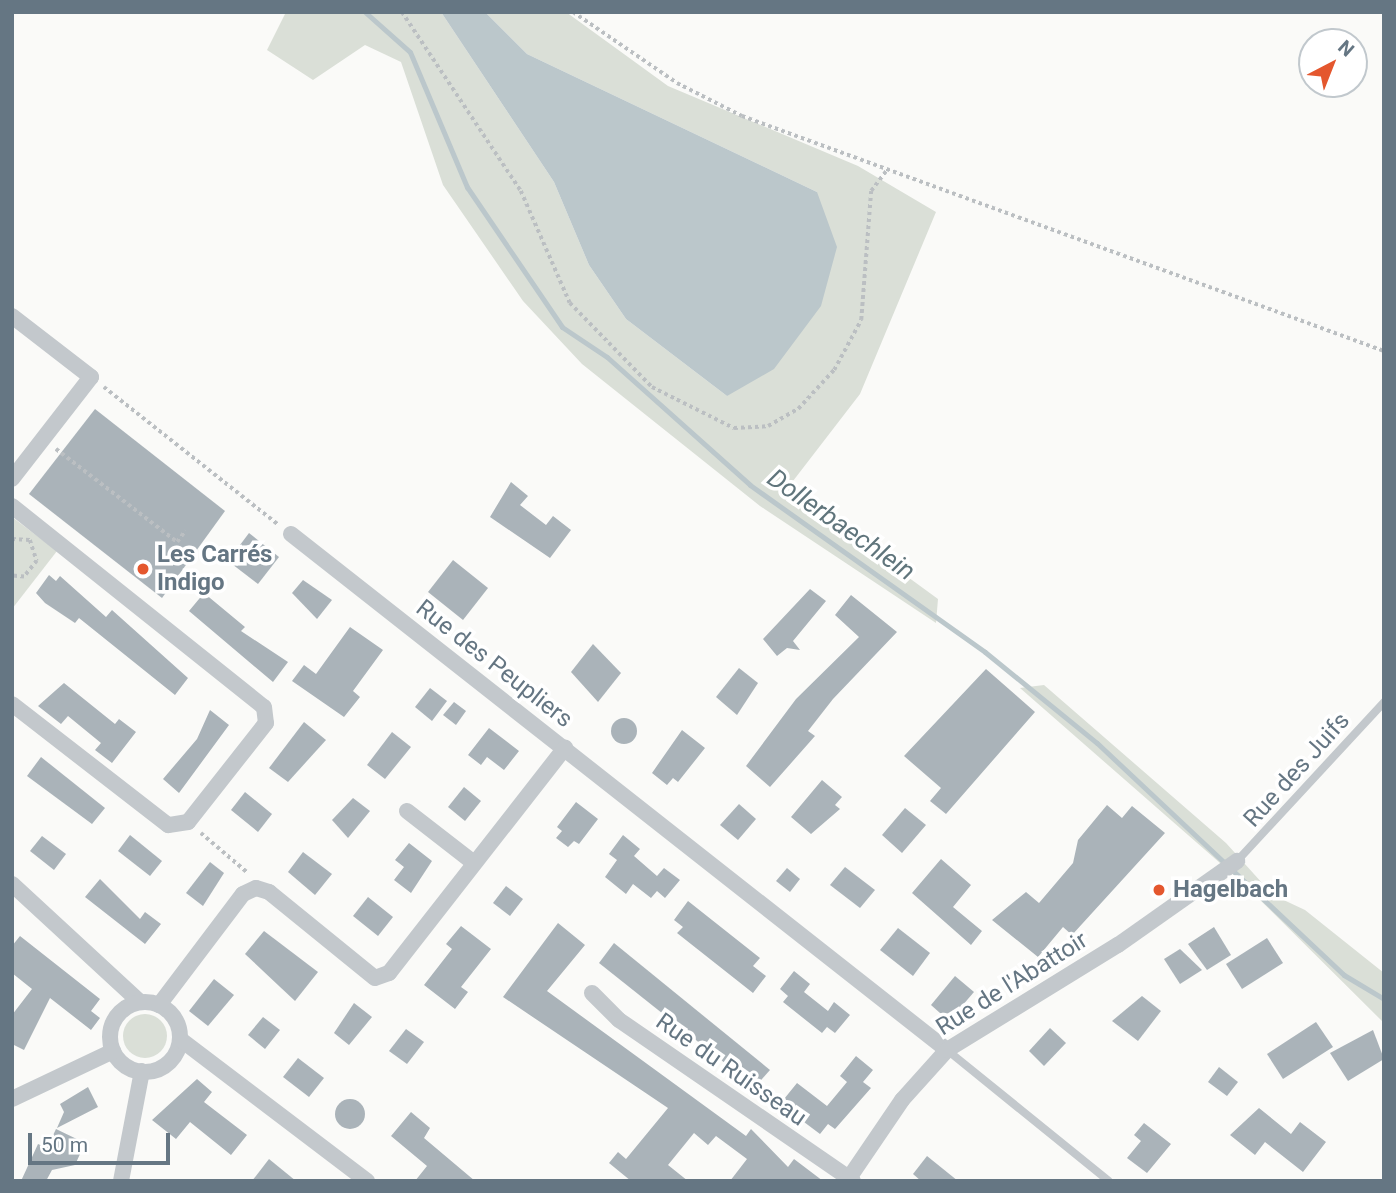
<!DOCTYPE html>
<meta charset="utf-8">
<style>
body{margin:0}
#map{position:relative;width:1396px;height:1193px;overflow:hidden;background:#fafaf8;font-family:Roboto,sans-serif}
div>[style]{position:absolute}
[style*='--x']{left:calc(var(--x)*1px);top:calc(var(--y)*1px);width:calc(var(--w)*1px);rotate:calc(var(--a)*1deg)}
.green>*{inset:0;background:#dadfd7}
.round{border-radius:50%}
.water>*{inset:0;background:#bbc7cb}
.stream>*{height:5px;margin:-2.5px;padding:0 2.5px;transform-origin:2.5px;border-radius:2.5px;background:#bbc7cb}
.building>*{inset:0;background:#aab3b9}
.path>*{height:3.5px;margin-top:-1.75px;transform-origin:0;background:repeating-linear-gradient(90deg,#bbbfc2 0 3.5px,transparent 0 7px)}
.lane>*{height:8px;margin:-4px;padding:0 4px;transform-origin:4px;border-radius:4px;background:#c3c8cc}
.street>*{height:16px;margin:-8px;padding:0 8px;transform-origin:8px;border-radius:8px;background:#c3c8cc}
.street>.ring{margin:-8px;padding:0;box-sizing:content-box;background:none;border:16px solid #c3c8cc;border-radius:50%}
.dots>*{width:19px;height:19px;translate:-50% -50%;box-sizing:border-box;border:4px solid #fff;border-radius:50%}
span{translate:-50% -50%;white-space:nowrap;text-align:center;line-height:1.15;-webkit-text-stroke:7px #fff;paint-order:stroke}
.poi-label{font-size:24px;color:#657683;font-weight:700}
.left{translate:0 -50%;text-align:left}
.street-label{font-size:24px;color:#657683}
.water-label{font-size:26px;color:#60757c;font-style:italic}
.frame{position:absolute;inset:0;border:14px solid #657683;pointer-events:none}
.north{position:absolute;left:1298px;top:28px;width:70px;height:70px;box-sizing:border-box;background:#fff;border:2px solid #c1c8cd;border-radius:50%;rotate:42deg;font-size:19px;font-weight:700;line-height:28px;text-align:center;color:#657683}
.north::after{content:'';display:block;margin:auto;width:24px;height:32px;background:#e4572e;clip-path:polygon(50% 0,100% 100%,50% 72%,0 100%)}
.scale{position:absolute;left:28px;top:1133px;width:142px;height:32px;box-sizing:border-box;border:4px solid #657683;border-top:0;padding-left:9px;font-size:21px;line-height:24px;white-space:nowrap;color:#657683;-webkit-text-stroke:5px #fff;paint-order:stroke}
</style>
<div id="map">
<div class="green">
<i style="clip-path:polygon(286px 12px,441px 12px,554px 182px,589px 265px,626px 319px,727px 396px,817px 192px,527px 54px,485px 12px,566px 12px,668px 86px,858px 166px,936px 212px,860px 394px,793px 481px,838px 526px,938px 599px,936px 623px,760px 506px,582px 364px,523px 301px,443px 185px,401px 62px,365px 45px,313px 80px,267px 50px)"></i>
<i style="clip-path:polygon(12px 517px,57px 551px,12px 609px)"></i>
<i style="clip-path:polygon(1044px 685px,1226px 843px,1273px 895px,1305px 910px,1384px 973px,1384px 1023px,1244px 884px,1020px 688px)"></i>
<i class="round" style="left:123px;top:1014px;width:44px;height:44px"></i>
</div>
<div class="water">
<i style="clip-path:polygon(441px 12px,485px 12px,527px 54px,817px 192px,837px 247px,821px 306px,774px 369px,727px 396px,626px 319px,589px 265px,554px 182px)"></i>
</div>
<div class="stream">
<i style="--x:365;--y:12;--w:60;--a:41.6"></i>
<i style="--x:410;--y:52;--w:147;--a:67.1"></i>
<i style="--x:467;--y:187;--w:169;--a:55.8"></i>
<i style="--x:562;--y:327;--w:54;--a:33.7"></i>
<i style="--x:607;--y:357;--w:192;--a:41.8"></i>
<i style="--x:750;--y:485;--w:288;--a:35.4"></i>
<i style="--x:985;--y:652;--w:144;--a:39.1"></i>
<i style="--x:1097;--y:743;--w:339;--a:43.2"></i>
<i style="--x:1344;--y:975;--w:47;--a:31"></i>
</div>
<div class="building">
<i style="clip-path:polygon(95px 409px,225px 511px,162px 598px,29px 494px)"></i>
<i style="clip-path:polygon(511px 482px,528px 496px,520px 505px,546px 525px,553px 516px,571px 530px,550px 558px,490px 517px)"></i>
<i style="clip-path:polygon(249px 533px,279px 557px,258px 584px,228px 561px)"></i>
<i style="clip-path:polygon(453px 560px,488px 588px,463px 620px,428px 592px)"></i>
<i style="clip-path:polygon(49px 575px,56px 581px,60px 576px,106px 617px,112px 610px,188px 678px,175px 695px,79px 618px,75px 623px,45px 603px,36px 593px)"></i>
<i style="clip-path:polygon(303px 580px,332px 600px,317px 619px,292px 593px)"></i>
<i style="clip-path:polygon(810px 589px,826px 601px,793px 641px,800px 650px,787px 648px,777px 656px,763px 639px)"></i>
<i style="clip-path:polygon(204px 593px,245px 627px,241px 631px,288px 662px,273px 682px,189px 611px)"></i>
<i style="clip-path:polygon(851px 595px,897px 632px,833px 699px,808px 731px,815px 736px,770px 787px,746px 766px,796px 699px,859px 637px,835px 615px)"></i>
<i style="clip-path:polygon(350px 627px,383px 650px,353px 691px,360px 697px,344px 717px,292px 681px,304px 665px,316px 674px)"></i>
<i style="clip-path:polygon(593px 644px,621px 673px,598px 702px,571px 672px)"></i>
<i style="clip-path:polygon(739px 668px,758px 683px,737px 715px,716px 697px)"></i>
<i style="clip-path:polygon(986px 669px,1035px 712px,946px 814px,930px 801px,941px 788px,904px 756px)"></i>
<i style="clip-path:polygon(64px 683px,115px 724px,119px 719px,136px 732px,112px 763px,95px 750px,101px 743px,68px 716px,61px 724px,38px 706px)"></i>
<i style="clip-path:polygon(430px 688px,447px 701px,432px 721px,415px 707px)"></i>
<i style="clip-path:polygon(454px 702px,466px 711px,456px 725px,443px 715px)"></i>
<i style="clip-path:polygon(210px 710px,229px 725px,179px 793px,163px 779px,197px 739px)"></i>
<i class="round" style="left:611px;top:718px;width:26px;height:26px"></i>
<i style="clip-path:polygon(304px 722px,326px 740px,288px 782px,269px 768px)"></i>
<i style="clip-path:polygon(489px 728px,519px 751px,504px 770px,487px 757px,481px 765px,468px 755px)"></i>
<i style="clip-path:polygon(682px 730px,705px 748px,678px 782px,673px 778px,667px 785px,652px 773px)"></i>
<i style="clip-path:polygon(392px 732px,411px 747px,385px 779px,367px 765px)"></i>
<i style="clip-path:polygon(41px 757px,105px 808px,92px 824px,27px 776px)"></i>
<i style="clip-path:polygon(822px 780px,842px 797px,835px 805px,840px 809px,811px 834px,791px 817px)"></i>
<i style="clip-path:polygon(464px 787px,481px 801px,465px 821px,448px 807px)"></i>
<i style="clip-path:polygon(245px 792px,272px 814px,258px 832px,231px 810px)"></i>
<i style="clip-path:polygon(353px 798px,370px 811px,348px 838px,332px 820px)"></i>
<i style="clip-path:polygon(576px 802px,598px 819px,579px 844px,574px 841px,568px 847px,556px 838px,562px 831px,557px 827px)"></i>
<i style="clip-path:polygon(739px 804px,756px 819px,738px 840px,720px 825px)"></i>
<i style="clip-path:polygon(1107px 805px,1122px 818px,1132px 806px,1165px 833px,1072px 935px,1063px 927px,1038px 957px,992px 920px,1026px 892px,1039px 903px,1073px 863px,1078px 840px)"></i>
<i style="clip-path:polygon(905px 808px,926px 825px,902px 853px,882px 835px)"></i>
<i style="clip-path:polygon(130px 835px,162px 861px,150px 876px,118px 851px)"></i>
<i style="clip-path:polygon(623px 835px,640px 849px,634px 856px,657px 876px,664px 868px,680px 880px,665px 898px,657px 891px,651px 898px,633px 884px,626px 894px,605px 877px,617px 860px,609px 854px)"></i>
<i style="clip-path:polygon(42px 836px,66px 854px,54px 870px,30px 851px)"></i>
<i style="clip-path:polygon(409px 843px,432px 861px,411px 893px,394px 880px,404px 867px,395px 860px)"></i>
<i style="clip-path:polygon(303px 852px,332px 874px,315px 895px,288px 872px)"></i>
<i style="clip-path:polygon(941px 859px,971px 885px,953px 907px,982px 931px,971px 945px,912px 893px)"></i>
<i style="clip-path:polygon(210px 862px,224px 873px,203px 906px,186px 893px)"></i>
<i style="clip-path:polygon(845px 867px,875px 890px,860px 908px,830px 885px)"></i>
<i style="clip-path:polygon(787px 868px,800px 879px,790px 892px,776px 881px)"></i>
<i style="clip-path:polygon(100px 879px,140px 919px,145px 912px,161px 924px,145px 944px,85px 897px)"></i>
<i style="clip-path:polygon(506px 886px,523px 899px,510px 916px,493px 903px)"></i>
<i style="clip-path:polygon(368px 897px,393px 917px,378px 936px,353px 916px)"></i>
<i style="clip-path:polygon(688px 901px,760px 958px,753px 966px,766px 976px,753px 993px,677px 933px,683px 927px,674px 920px)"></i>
<i style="clip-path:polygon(558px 923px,585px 945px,547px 991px,746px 1136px,751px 1129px,788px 1167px,794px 1159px,823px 1181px,730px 1181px,747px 1159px,716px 1136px,708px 1145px,694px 1133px,668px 1165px,688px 1181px,631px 1181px,609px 1163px,618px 1152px,626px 1159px,668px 1108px,503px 997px)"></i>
<i style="clip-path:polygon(461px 926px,491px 949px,461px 987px,468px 992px,455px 1009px,424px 985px,452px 949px,446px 944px)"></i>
<i style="clip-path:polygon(1214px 927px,1231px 955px,1207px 970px,1188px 944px)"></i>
<i style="clip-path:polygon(898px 928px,930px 953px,913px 976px,880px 950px)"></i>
<i style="clip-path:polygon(264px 931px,318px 972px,295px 1001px,245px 954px)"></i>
<i style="clip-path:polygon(20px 936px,100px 999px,91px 1011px,100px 1018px,91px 1030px,50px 998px,24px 1050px,12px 1044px,12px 1015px,32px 989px,12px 973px,12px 946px)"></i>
<i style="clip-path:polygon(1267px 938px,1283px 963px,1242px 989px,1226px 964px)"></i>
<i style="clip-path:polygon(614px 943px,770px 1070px,755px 1087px,599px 963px)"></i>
<i style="clip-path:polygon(1180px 949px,1202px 970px,1180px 984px,1164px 959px)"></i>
<i style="clip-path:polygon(794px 971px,810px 984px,804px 992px,828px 1011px,834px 1002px,850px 1015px,835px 1033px,827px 1027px,822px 1033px,783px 1002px,788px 996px,780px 989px)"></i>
<i style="clip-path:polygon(955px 976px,974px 992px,949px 1021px,931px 1005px)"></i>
<i style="clip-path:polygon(214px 979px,234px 995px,208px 1026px,189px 1011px)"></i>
<i style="clip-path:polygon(1142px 996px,1161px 1011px,1138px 1041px,1112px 1021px)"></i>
<i style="clip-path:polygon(354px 1003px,372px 1017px,349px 1045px,334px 1033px)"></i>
<i style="clip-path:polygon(263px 1017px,280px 1030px,265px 1049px,248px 1035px)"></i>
<i style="clip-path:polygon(1316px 1022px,1333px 1047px,1283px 1079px,1267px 1054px)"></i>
<i style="clip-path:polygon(1050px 1028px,1066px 1043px,1044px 1066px,1029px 1051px)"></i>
<i style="clip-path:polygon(406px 1029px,424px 1042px,407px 1064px,389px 1051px)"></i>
<i style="clip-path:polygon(1373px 1030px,1384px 1059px,1348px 1081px,1330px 1053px)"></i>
<i style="clip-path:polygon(856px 1056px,873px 1070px,863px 1082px,871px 1088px,835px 1129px,828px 1124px,820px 1134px,780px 1104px,797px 1083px,827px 1106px,847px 1082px,840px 1076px)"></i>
<i style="clip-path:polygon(298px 1058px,324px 1078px,309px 1097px,283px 1077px)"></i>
<i style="clip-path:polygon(1219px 1067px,1238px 1082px,1227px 1096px,1208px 1082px)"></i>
<i style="clip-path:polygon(197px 1079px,212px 1092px,204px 1102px,247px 1135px,231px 1155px,190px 1122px,176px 1139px,152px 1120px)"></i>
<i style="clip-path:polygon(88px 1087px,98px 1107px,57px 1128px,64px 1112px,60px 1104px)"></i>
<i class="round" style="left:335px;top:1099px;width:30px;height:30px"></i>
<i style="clip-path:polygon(1259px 1108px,1291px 1134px,1300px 1122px,1326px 1142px,1303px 1172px,1265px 1142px,1255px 1155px,1230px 1135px)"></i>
<i style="clip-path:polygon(411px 1112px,430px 1128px,424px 1138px,475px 1181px,415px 1181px,427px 1166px,391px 1136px)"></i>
<i style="clip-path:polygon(1144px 1123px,1171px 1144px,1147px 1173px,1127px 1158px,1141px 1141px,1134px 1135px)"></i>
<i style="clip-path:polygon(56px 1129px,85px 1143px,75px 1165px,52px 1170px,46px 1181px,21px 1181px,38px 1144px,47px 1148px)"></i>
<i style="clip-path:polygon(927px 1156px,958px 1181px,921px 1181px,913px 1174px)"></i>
<i style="clip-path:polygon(269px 1159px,296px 1181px,252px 1181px)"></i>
</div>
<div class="path">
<i style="--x:402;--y:12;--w:215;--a:56.4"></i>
<i style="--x:521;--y:191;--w:122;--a:66.4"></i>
<i style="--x:570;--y:303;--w:117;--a:45.7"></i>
<i style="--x:652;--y:387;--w:92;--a:26.6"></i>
<i style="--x:734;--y:428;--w:34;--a:-3"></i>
<i style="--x:768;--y:426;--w:34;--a:-30"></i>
<i style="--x:798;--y:409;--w:53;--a:-47.3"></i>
<i style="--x:834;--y:370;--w:57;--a:-61.6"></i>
<i style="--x:861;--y:320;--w:129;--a:-85.6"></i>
<i style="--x:871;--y:191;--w:26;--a:-53"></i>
<i style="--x:573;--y:12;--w:126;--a:34.3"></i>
<i style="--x:677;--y:83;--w:73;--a:26.9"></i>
<i style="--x:742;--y:116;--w:684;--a:20.1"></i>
<i style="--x:104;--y:387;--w:223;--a:38.3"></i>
<i style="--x:56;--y:449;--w:153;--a:37.5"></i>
<i style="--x:177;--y:542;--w:14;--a:-54"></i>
<i style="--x:12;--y:539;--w:18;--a:3"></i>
<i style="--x:30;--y:540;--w:22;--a:72"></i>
<i style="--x:37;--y:561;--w:21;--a:129"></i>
<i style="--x:24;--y:577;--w:12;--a:-175"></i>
<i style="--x:201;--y:833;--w:62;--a:40.4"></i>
</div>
<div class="lane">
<i style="--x:1237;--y:861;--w:217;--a:-47.2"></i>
<i style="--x:947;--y:1050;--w:208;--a:39"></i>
</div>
<div class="street">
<i style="--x:12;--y:316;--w:100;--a:37.7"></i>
<i style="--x:91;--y:377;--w:129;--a:127.8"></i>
<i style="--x:12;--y:506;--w:322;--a:38.6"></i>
<i style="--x:264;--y:707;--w:16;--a:83"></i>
<i style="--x:266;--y:723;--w:126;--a:128.2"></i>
<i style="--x:188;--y:822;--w:20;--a:171"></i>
<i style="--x:168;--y:825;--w:197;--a:-142.2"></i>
<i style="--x:291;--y:534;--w:835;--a:38.19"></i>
<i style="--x:407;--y:811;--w:85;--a:37.8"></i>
<i style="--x:12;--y:884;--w:174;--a:42.7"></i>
<i style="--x:592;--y:993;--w:38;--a:45"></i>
<i style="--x:619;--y:1020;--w:284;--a:34.5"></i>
<i class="ring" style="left:110px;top:1002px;width:54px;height:54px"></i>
<i style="--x:159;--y:1005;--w:139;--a:-52.9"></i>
<i style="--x:243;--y:894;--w:14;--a:-25"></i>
<i style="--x:256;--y:888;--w:14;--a:17"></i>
<i style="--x:269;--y:892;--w:136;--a:39.1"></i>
<i style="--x:375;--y:978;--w:15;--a:-20"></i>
<i style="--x:389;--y:973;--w:286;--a:-52"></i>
<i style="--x:180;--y:1039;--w:235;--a:37.2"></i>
<i style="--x:12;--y:1099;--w:112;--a:-25.4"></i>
<i style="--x:121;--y:1181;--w:112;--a:-79.2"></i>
<i style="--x:847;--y:1181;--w:98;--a:-55.8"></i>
<i style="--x:902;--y:1100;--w:67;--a:-48"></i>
<i style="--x:947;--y:1050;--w:201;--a:-31.6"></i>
<i style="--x:1118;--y:945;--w:146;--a:-35.2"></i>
</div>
<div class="dots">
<i style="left:143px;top:569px;background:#e4572e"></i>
<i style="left:1159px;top:890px;background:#e4572e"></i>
</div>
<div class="poi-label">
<span class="left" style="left:157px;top:569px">Les Carrés<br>Indigo</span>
<span class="left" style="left:1173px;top:890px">Hagelbach</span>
</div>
<div class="street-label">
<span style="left:494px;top:664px;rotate:38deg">Rue des Peupliers</span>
<span style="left:1297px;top:770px;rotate:-48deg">Rue des Juifs</span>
<span style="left:1012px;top:984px;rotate:-32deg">Rue de l'Abattoir</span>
<span style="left:731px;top:1070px;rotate:35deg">Rue du Ruisseau</span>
</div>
<div class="water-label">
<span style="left:841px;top:525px;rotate:35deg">Dollerbaechlein</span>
</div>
<div class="frame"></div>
<div class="north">N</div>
<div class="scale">50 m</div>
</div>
